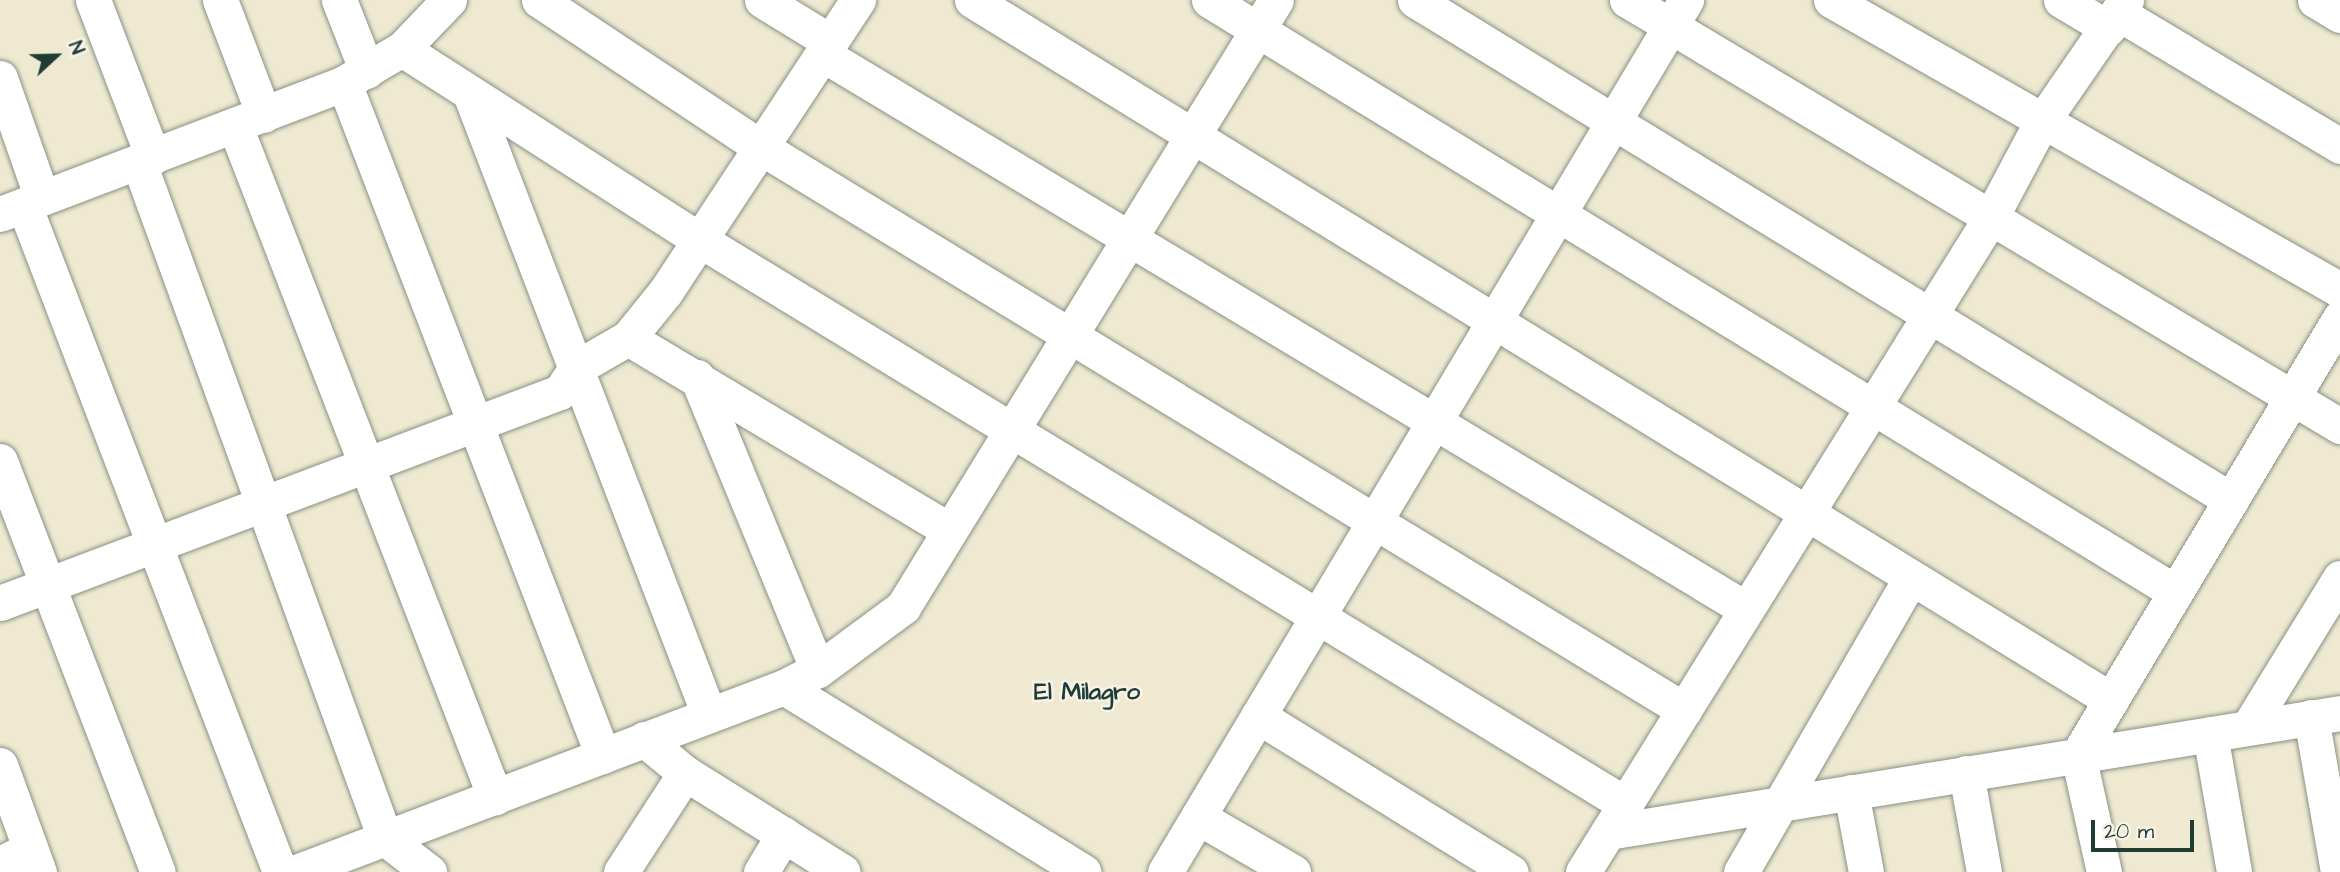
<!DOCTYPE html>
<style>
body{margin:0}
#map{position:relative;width:2340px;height:872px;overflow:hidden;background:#efe9d2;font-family:"Architects Daughter",sans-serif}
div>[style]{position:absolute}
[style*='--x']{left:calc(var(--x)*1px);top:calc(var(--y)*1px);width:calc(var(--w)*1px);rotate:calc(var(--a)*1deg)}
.roads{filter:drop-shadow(0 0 2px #879383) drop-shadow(0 0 2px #879383)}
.minor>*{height:35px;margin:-17.5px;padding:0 17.5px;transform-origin:17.5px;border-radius:17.5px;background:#fff}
span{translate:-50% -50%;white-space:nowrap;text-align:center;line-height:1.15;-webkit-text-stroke:5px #f7f3e8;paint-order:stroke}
.neighbourhood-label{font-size:24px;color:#1f3d34;font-weight:700}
.north{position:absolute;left:21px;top:21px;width:70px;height:70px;-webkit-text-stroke:5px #f7f3e8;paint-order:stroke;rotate:68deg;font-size:19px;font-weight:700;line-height:28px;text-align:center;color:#1f3d34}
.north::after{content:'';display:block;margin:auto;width:24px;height:32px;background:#1f3d34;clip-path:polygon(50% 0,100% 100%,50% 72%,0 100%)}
.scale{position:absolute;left:2091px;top:820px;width:103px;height:32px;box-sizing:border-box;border:4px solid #1f3d34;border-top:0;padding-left:9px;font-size:21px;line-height:24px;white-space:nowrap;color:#1f3d34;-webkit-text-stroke:5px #f7f3e8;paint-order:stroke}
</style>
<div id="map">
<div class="roads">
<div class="minor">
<i style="--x:93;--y:0;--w:168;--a:69.1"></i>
<i style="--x:220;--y:0;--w:123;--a:69.1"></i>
<i style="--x:339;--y:0;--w:76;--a:68.5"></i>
<i style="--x:539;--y:0;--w:268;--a:33.6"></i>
<i style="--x:762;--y:148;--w:1080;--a:31.36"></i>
<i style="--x:762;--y:0;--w:79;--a:31.5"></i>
<i style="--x:972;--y:0;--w:1337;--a:31.57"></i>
<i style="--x:1209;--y:0;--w:1133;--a:31.5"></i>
<i style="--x:1415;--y:0;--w:957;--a:31.5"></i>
<i style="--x:1627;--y:0;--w:831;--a:30.86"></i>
<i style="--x:1831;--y:0;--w:586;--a:29.67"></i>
<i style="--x:2061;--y:0;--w:55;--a:30.8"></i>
<i style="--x:2315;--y:0;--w:29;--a:31"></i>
<i style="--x:2118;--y:13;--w:259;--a:30.9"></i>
<i style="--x:402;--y:49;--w:354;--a:32.7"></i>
<i style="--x:700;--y:240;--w:1083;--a:31.37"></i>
<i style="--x:824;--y:55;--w:1076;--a:31"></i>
<i style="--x:0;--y:78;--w:127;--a:70.7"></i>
<i style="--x:344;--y:83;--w:721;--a:68.95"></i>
<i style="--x:471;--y:96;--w:660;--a:68.96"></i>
<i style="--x:235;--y:126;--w:720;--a:68.82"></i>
<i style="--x:139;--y:163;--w:718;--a:69.98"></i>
<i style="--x:385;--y:838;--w:56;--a:37.7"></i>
<i style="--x:24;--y:205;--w:714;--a:69"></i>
<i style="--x:0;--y:214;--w:368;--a:-20.8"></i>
<i style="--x:344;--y:83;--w:67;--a:-30.4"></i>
<i style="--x:402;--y:49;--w:68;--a:-46.2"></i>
<i style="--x:628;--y:338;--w:374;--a:30.9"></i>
<i style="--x:697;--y:377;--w:317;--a:67.6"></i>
<i style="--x:0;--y:461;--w:440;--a:69"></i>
<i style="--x:0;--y:603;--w:598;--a:-20.65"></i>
<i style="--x:560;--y:392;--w:29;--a:-56"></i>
<i style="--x:576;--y:368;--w:60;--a:-30"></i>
<i style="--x:628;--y:338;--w:60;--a:-51"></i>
<i style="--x:666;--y:291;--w:349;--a:-56.6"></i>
<i style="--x:784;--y:687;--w:352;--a:31.7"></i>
<i style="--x:1258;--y:716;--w:297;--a:31.7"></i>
<i style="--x:2311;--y:717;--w:157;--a:80.1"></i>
<i style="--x:2251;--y:723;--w:170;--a:-58.5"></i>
<i style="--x:2210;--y:734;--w:140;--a:80.1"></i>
<i style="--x:644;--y:739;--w:53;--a:39.7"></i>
<i style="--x:685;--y:773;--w:186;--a:32.1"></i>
<i style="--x:0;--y:765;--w:114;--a:70"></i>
<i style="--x:1966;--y:773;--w:101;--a:79.7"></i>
<i style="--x:1851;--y:792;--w:81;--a:79.4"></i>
<i style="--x:1198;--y:817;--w:110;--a:30.1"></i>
<i style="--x:1608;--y:832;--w:742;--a:-9.23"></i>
<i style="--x:0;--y:864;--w:34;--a:-27"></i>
<i style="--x:296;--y:872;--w:522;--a:-20.76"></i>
<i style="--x:784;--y:687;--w:38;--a:-27"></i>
<i style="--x:818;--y:670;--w:106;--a:-36.5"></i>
<i style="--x:903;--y:607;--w:712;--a:-58.43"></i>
<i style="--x:621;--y:872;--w:118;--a:-57.1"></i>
<i style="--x:761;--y:872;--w:44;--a:-58.8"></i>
<i style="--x:1165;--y:872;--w:1016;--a:-59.14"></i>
<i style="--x:1583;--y:872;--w:772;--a:-58.08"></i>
<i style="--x:1991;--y:217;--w:106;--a:-62"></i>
<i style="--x:2041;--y:123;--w:150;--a:-55.4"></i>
<i style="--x:1741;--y:872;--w:340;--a:-60"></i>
<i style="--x:2104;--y:872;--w:120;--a:-102.5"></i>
<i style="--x:2078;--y:755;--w:510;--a:-59.06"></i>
</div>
</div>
<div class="neighbourhood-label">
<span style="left:1087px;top:693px">El Milagro</span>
</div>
<div class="north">N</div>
<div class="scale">20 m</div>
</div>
